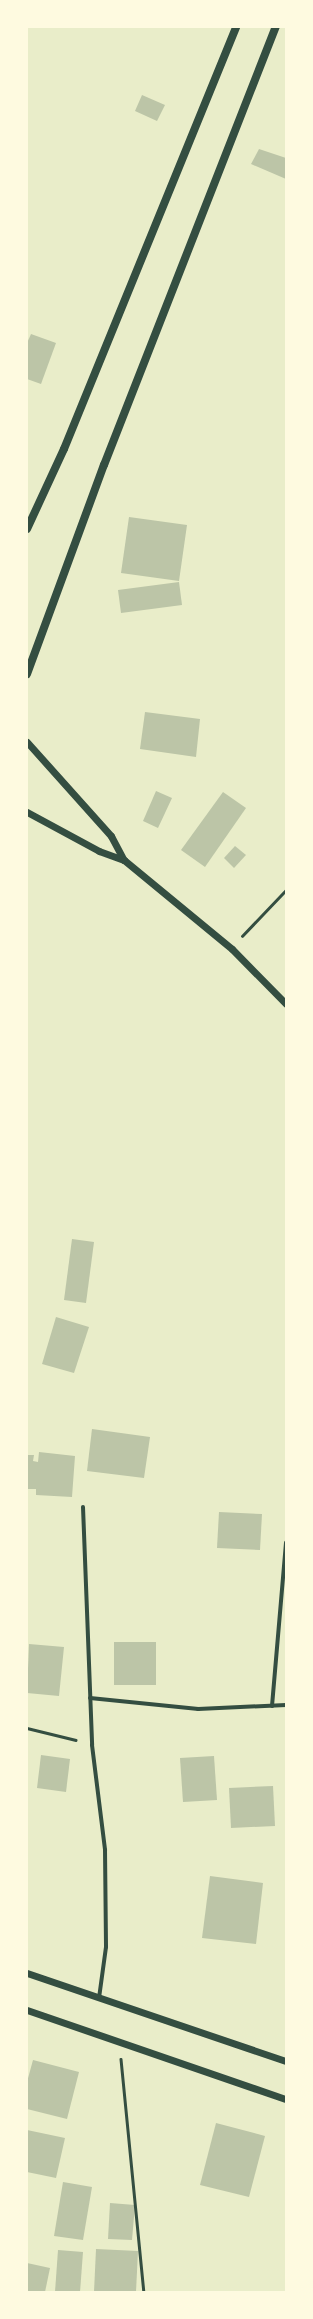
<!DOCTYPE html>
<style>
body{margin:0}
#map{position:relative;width:313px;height:2319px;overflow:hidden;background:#e9edc9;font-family:"Varela Round",sans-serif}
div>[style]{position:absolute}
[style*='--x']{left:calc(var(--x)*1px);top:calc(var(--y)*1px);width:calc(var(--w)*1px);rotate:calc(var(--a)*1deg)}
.building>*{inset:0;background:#bcc5a7}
.path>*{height:2.5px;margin:-1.25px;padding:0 1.25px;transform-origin:1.25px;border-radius:1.25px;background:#344e41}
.minor>*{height:4px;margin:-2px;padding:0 2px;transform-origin:2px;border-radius:2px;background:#344e41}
.tertiary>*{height:7px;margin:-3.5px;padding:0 3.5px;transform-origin:3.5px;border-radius:3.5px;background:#344e41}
.secondary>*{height:8px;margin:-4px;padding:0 4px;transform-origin:4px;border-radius:4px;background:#344e41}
span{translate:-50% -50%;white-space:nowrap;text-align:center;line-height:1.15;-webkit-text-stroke:3px #fefae0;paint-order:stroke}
.frame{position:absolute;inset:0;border:28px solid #fefae0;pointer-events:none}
</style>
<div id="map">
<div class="building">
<i style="clip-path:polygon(142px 95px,165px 105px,157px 121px,135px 111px)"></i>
<i style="clip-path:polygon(259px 149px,286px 158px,286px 179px,251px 164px)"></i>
<i style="clip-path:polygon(31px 334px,56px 343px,41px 384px,27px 379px,27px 343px)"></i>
<i style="clip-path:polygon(129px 517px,187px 525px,179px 581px,121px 573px)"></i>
<i style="clip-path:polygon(179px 582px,182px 605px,121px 613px,118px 590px)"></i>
<i style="clip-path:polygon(145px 712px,200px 719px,196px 757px,140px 749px)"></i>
<i style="clip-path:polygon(156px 791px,172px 798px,158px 828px,143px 821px)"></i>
<i style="clip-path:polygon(223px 792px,246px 808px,205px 867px,181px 850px)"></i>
<i style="clip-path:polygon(235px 846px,246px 855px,234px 868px,224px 858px)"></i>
<i style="clip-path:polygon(72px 1239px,94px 1242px,86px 1303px,64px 1300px)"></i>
<i style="clip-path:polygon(56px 1317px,89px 1327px,74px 1373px,42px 1364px)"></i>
<i style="clip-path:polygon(92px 1429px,150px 1437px,144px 1478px,87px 1471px)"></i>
<i style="clip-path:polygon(39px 1452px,75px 1456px,72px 1497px,36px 1495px,36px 1489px,27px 1489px,27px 1455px,34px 1455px,33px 1461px,38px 1462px)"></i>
<i style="clip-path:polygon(219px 1512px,262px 1514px,260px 1550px,217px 1548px)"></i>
<i style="clip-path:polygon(114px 1642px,156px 1642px,156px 1685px,114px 1685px)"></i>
<i style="clip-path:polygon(29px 1644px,64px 1647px,59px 1696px,27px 1693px)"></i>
<i style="clip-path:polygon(41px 1755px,70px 1759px,66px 1792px,37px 1788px)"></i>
<i style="clip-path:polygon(214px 1756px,217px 1800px,183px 1802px,180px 1758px)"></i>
<i style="clip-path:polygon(273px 1786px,275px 1826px,231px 1828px,229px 1788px)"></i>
<i style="clip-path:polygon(210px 1876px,263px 1883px,256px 1944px,202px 1938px)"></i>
<i style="clip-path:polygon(33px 2060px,79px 2072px,67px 2119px,27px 2109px,27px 2082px)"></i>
<i style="clip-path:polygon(216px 2123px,265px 2136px,249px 2197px,200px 2185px)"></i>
<i style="clip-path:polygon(27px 2130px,65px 2138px,56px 2178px,27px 2172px)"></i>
<i style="clip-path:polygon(63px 2182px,92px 2187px,83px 2240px,54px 2236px)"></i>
<i style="clip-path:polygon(110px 2203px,135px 2205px,132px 2240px,108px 2239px)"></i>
<i style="clip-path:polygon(96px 2249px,138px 2251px,136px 2292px,94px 2292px)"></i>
<i style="clip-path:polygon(58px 2250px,83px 2252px,80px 2292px,55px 2292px)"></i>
<i style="clip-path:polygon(27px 2263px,50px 2268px,45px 2292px,27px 2292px)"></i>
</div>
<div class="path">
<i style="--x:242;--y:936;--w:64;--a:-46.3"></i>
<i style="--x:27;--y:1728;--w:50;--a:13.8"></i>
<i style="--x:121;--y:2059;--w:234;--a:84.4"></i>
</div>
<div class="minor">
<i style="--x:83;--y:1507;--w:238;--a:87.8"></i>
<i style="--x:92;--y:1745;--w:106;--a:82.9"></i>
<i style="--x:105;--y:1850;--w:97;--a:89.4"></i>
<i style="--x:106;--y:1947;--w:51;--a:97.8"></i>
<i style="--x:90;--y:1698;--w:109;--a:5.8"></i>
<i style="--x:198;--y:1709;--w:88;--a:-2.6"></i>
<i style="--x:272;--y:1706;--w:164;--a:-85.1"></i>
</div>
<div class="tertiary">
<i style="--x:27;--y:742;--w:126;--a:48.2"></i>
<i style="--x:111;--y:836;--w:27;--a:62"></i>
<i style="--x:27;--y:812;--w:82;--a:28.4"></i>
<i style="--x:99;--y:851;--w:27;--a:20"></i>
<i style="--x:124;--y:860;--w:140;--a:39.5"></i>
<i style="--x:232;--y:949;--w:77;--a:45.5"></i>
<i style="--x:27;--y:1973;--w:274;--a:18.8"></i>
<i style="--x:27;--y:2010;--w:274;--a:19"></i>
</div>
<div class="secondary">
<i style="--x:27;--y:529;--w:88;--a:-65.2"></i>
<i style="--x:64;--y:449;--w:456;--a:-67.8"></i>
<i style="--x:27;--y:674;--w:223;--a:-69.8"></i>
<i style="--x:104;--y:465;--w:471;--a:-68.6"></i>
</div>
<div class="frame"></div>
</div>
